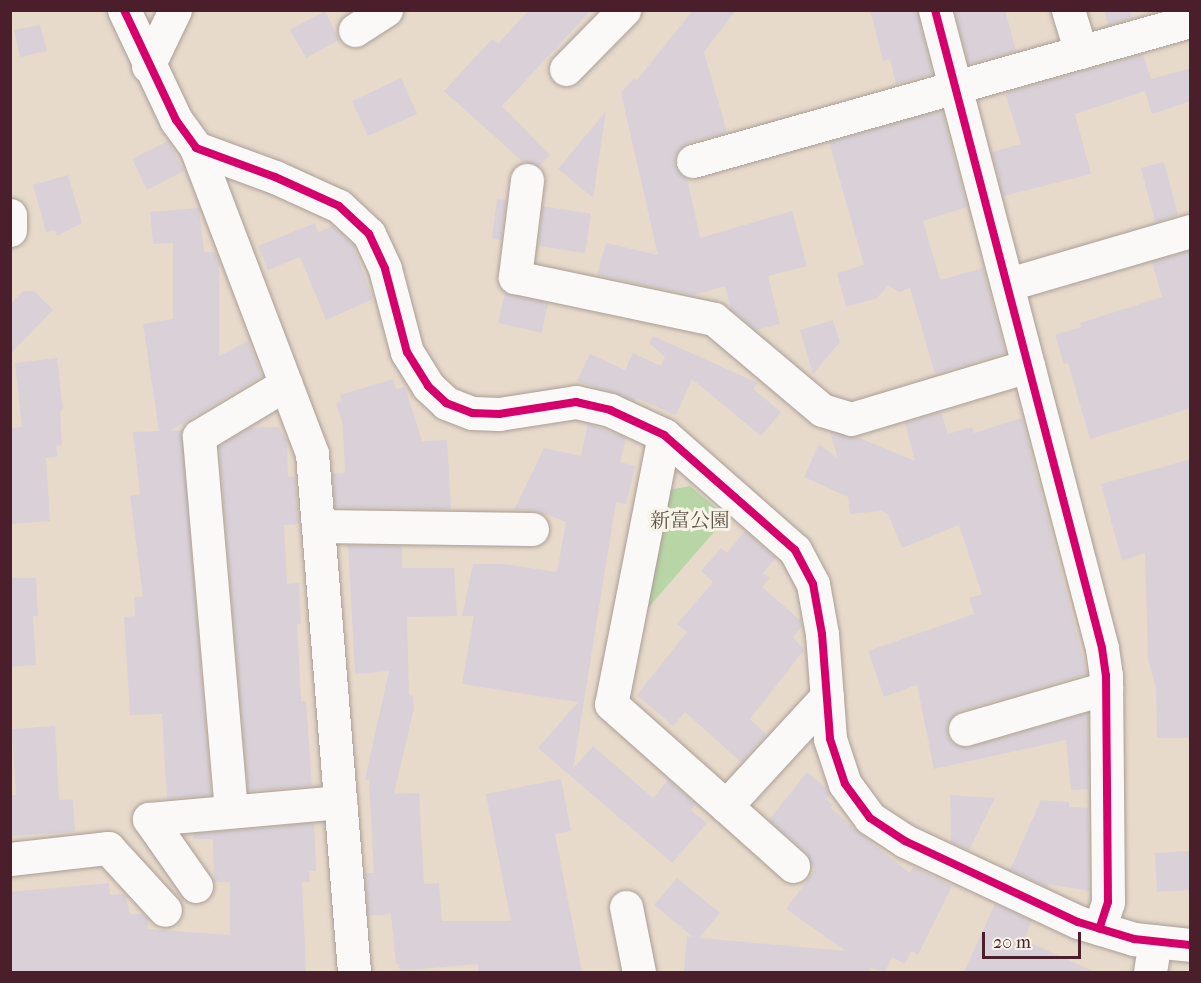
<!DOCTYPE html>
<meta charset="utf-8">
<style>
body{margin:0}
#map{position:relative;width:1201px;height:983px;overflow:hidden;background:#e7dacb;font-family:"IM FELL French Canon","Noto Serif JP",serif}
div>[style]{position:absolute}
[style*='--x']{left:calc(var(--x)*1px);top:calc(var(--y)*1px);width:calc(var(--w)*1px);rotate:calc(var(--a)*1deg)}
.green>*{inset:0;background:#b8d5a6}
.building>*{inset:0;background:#d9d1d7}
.roads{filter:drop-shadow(0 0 2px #aa9e96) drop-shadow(0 0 2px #aa9e96)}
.minor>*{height:33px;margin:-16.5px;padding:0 16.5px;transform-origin:16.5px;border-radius:16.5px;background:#fbf9f7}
.cycleway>*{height:8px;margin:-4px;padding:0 4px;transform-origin:4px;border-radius:4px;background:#d6006c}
span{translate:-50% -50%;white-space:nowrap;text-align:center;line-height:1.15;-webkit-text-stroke:6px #f7f3e8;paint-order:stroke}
.park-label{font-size:20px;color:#605447}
.frame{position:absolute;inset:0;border:12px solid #4a1f2b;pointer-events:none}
.scale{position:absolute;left:982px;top:932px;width:99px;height:27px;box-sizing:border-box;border:3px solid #4a1f2b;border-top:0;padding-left:8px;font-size:18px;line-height:21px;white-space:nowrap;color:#4a1f2b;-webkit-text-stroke:4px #f7f3e8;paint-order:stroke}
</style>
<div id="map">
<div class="green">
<i style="clip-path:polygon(690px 486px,727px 517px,648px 608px,669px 490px)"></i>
</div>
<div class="building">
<i style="clip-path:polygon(529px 10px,591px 10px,502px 106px,550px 155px,539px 166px,523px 162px,444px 91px,492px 39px,498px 44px)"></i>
<i style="clip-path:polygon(693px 10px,736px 10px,704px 52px,727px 132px,687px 143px,675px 157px,675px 167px,687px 178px,700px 238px,792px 211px,807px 266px,768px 276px,780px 324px,756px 330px,731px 309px,725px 286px,693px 295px,597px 275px,606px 243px,658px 255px,621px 93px,634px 78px,637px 80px)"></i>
<i style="clip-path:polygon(870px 10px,917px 10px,932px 74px,896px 84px,890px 59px,883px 61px)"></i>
<i style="clip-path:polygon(955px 10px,1005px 10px,1016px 51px,968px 64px)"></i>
<i style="clip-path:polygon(1104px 10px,1130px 10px,1132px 18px,1108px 25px)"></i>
<i style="clip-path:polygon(325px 11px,339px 40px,306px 58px,290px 30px)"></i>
<i style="clip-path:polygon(40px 25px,47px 51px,20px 57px,14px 30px)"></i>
<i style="clip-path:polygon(1143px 54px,1151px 79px,1191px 68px,1191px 101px,1152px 114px,1145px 91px,1075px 114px,1091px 174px,1003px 196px,992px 152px,1021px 144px,1005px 93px)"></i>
<i style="clip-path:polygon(401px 78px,417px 114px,368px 136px,352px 101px)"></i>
<i style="clip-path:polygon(942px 110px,967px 207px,923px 221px,940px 280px,983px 268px,1005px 353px,935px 374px,910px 288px,899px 292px,888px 285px,877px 298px,846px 307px,837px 273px,864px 265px,829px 142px)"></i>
<i style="clip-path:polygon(606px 111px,593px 198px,558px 169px)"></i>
<i style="clip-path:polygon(168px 141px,184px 171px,147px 190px,132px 159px)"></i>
<i style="clip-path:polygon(1164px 162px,1178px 215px,1155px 222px,1141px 168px)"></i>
<i style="clip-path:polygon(68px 175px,82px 223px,57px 236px,55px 230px,46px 232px,33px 185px)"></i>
<i style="clip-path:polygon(497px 199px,506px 200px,501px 240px,492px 238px)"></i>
<i style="clip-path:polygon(543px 206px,591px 214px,585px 253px,538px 246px)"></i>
<i style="clip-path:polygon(199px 208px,204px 252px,215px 252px,219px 262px,219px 356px,248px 341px,262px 376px,170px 431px,182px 430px,211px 795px,167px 799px,162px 714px,130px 715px,124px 617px,135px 616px,134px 597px,143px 597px,130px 496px,140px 494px,133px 432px,159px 431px,143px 324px,173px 319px,173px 243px,153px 244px,150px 212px)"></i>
<i style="clip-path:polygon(315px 223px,318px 232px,333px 226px,353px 245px,373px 299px,326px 320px,300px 257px,268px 270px,258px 246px)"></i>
<i style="clip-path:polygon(1191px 250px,1191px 408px,1090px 439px,1068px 363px,1064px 364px,1055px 335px,1081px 327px,1080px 323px,1162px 297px,1152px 262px)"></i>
<i style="clip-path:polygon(23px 291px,34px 291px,53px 310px,10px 354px,10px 305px)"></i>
<i style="clip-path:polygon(505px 293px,548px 303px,542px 333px,498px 323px)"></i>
<i style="clip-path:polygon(833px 320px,840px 342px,813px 374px,800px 330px)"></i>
<i style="clip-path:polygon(653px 336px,758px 383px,753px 389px,781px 412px,761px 436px,692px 379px,676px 415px,636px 398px,635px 401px,577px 381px,590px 354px,625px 370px,633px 353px,661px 366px,665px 357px,649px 343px)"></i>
<i style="clip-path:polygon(57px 358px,63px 410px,60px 411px,62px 445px,56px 446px,57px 457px,46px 458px,50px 521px,10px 524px,10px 428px,22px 427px,15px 363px)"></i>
<i style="clip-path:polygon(393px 379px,396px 389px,405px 387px,422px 441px,447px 440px,451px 509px,335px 507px,332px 474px,345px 473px,343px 425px,336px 403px,342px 402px,340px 395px)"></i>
<i style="clip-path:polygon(941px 412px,948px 434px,972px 427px,974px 433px,1022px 418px,1087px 674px,959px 711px,947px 724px,947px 735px,952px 743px,970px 747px,1088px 713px,1088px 789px,1071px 790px,1066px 740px,934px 769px,917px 685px,884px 697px,868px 651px,974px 614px,969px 598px,982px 594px,959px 525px,902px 548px,888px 514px,881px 511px,850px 514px,848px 497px,804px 477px,819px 444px,838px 459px,830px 432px,857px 437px,915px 461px,905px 423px)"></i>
<i style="clip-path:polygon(588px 424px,626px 438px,620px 462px,635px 466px,626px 504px,616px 502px,573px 769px,593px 746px,653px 798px,668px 780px,696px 804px,691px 810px,707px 823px,672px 863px,538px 748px,578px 702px,462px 684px,474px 616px,462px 616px,473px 564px,505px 564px,557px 572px,566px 522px,533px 510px,514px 510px,544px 448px,581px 456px)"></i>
<i style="clip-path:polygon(278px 427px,287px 440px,288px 477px,295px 476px,299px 524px,284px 525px,287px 584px,299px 583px,301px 624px,297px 624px,301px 701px,306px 701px,312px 786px,248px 791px,219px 446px,249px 428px)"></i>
<i style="clip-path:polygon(1191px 459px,1191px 738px,1157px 738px,1156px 688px,1148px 659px,1145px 553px,1122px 561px,1101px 484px)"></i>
<i style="clip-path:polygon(745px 531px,776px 558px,763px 573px,770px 578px,762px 587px,800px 620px,802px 626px,793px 637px,804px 650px,750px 719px,766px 734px,741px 762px,685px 712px,673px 726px,637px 695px,687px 632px,677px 624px,713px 582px,701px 571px,721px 548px,727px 553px)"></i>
<i style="clip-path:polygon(348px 545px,402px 546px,402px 568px,454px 568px,457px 616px,407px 617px,409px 695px,413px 696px,414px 708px,394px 794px,419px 793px,424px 884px,439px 883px,442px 921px,511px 921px,486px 794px,561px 779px,571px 831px,555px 834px,582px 972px,478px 972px,478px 964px,400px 971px,399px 964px,396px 964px,391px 914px,368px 916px,365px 873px,374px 873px,369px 780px,365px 779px,389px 671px,355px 674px)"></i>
<i style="clip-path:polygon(10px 578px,36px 578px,38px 616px,33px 616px,36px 665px,10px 667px)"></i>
<i style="clip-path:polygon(55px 726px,59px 800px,73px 799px,75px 832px,10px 836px,10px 795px,16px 795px,12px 729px)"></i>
<i style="clip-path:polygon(807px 772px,827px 789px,830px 795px,826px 799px,833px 805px,831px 808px,860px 834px,910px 873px,913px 867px,952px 886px,918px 955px,911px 951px,905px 964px,892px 957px,885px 972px,870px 968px,870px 972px,684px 972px,687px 936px,693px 937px,654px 905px,677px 878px,720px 913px,699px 938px,846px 951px,786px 909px,815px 870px,806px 852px,769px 820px)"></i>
<i style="clip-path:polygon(950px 795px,995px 798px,969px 850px,951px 842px)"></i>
<i style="clip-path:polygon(1041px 800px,1069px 802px,1069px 807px,1088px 808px,1089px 891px,1049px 884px,1047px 887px,1010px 870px)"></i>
<i style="clip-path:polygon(314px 823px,316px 871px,309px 871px,310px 882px,302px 882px,306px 972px,10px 972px,10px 892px,109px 883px,110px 895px,125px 894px,130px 914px,143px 914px,148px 919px,148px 929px,230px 935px,230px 882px,214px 882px,213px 839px,194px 839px,194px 834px)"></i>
<i style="clip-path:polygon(1191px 851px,1191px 890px,1157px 892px,1155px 853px)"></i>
<i style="clip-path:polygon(995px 904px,1032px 921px,1024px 940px,1095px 972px,964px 972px)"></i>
</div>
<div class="roads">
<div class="minor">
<i style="--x:124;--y:10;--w:122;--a:64.7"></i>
<i style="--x:176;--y:120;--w:34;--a:54"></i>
<i style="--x:196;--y:148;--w:84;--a:20.2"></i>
<i style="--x:275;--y:177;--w:70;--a:24.4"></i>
<i style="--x:339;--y:206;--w:41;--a:43"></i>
<i style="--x:369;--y:234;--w:38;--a:65"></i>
<i style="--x:385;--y:269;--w:86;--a:75.2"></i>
<i style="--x:407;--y:352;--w:40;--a:58"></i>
<i style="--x:428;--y:386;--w:25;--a:43"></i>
<i style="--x:446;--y:403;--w:28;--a:21"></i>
<i style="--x:472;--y:413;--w:27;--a:2"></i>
<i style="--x:499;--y:414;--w:78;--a:-8.9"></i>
<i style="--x:576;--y:402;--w:35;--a:13"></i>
<i style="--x:610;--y:410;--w:60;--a:24.8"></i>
<i style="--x:664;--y:435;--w:174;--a:41.3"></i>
<i style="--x:795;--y:550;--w:38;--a:62"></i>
<i style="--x:813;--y:584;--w:51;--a:79.8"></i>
<i style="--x:822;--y:634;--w:105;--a:85.6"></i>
<i style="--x:830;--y:739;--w:47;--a:71.6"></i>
<i style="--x:845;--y:784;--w:42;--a:53.7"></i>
<i style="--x:870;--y:818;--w:42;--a:33.3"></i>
<i style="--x:905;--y:841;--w:191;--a:25.1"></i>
<i style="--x:1078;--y:922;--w:59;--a:16.9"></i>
<i style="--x:1134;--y:939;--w:56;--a:6.1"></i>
<i style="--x:935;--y:10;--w:659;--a:75.33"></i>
<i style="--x:1102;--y:648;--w:27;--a:82"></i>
<i style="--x:1106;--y:675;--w:227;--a:89.5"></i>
<i style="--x:1108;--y:902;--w:28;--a:108"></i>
<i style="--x:1068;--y:10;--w:44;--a:72.8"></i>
<i style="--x:355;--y:30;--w:37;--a:-33"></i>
<i style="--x:148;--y:66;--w:62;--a:-64.3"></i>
<i style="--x:566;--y:69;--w:83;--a:-45.5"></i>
<i style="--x:196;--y:148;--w:327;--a:69.2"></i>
<i style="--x:312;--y:454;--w:520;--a:85.36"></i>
<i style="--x:693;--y:161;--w:516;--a:-15.73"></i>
<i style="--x:527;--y:180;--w:98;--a:97.1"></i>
<i style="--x:515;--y:277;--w:203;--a:11.9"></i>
<i style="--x:714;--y:319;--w:141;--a:40.1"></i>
<i style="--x:822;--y:410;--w:30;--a:17"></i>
<i style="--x:851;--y:419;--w:185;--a:-16.7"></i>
<i style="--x:10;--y:215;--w:15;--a:90"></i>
<i style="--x:1009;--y:284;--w:189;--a:-16.3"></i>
<i style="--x:664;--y:435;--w:274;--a:101.1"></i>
<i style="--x:611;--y:704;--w:154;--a:41.6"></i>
<i style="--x:726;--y:806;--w:149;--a:-47.4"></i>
<i style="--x:318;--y:526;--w:214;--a:0.8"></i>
<i style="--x:965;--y:729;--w:147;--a:-16.2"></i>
<i style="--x:726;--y:806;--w:90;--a:41.8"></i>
<i style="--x:231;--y:811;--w:376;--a:-94.9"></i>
<i style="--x:199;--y:436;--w:101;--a:-30.9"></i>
<i style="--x:10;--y:859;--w:99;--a:-6.4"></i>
<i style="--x:108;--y:848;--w:84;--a:47.4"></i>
<i style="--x:196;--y:886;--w:82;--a:-125"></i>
<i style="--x:149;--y:819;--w:192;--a:-5.1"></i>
<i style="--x:626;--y:907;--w:66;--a:78.7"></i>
<i style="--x:1150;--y:972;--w:31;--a:-81"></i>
</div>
</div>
<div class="cycleway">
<i style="--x:124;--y:10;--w:122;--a:64.7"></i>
<i style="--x:176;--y:120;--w:34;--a:54"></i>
<i style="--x:196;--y:148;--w:84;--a:20.2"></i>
<i style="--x:275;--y:177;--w:70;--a:24.4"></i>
<i style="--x:339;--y:206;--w:41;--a:43"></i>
<i style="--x:369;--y:234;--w:38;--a:65"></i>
<i style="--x:385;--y:269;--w:86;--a:75.2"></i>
<i style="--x:407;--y:352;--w:40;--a:58"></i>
<i style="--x:428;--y:386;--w:25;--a:43"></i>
<i style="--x:446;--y:403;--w:28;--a:21"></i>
<i style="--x:472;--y:413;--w:27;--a:2"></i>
<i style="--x:499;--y:414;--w:78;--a:-8.9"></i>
<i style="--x:576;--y:402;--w:35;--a:13"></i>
<i style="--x:610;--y:410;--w:60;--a:24.8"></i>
<i style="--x:664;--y:435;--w:174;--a:41.3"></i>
<i style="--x:795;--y:550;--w:38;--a:62"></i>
<i style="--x:813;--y:584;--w:51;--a:79.8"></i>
<i style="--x:822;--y:634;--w:105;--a:85.6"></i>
<i style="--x:830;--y:739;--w:47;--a:71.6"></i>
<i style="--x:845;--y:784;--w:42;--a:53.7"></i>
<i style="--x:870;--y:818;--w:42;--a:33.3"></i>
<i style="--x:905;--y:841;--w:191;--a:25.1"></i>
<i style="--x:1078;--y:922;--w:59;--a:16.9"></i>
<i style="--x:1134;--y:939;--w:56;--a:6.1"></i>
<i style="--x:935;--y:10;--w:659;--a:75.33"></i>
<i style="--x:1102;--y:648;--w:27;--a:82"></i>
<i style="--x:1106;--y:675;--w:227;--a:89.5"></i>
<i style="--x:1108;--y:902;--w:28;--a:108"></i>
</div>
<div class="park-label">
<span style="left:690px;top:520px">新富公園</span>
</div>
<div class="frame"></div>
<div class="scale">20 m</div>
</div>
